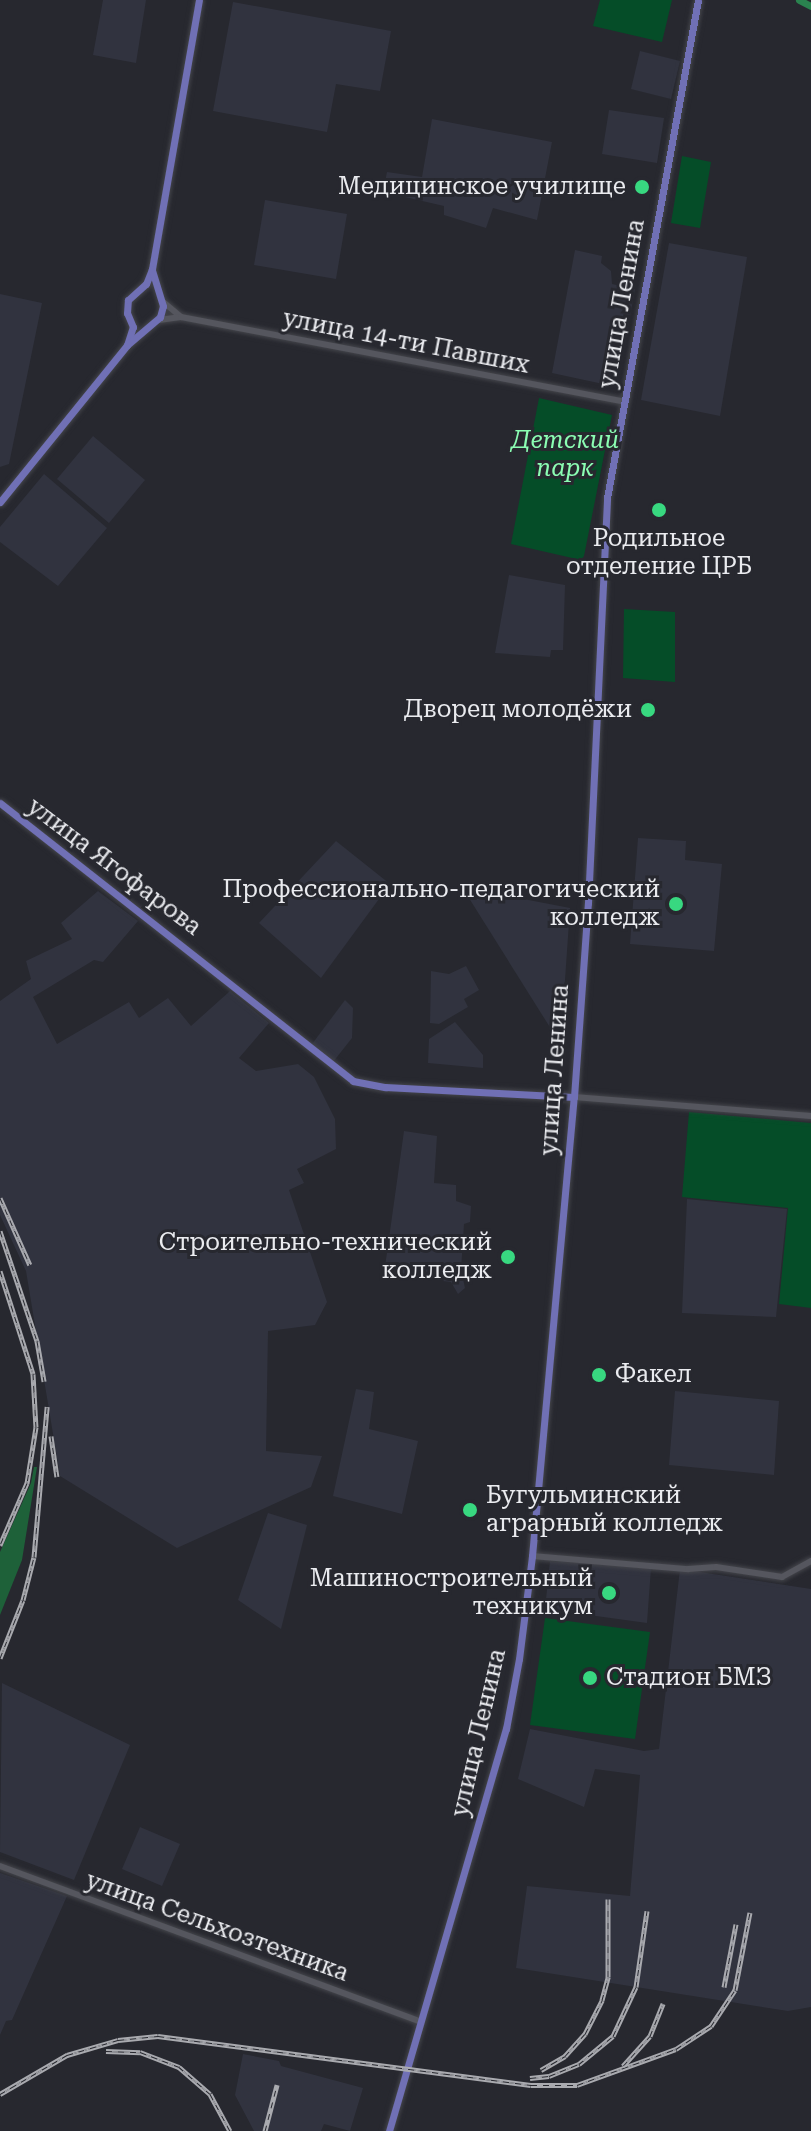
<!DOCTYPE html>
<meta charset="utf-8">
<style>
body{margin:0}
#map{position:relative;width:811px;height:2131px;overflow:hidden;background:#27282f;font-family:"Roboto Serif",serif}
div>[style]{position:absolute}
[style*='--x']{left:calc(var(--x)*1px);top:calc(var(--y)*1px);width:calc(var(--w)*1px);rotate:calc(var(--a)*1deg)}
.built>*{inset:0;background:#31333f}
.green>*{inset:0;background:#054d28}
.forest>*{inset:0;background:#1e6139}
.river>*{height:7px;margin:-3.5px;padding:0 3.5px;transform-origin:3.5px;border-radius:3.5px;background:#2a834f}
.roads{filter:drop-shadow(0 0 2px #44454b) drop-shadow(0 0 2px #44454b)}
.secondary>*{height:6px;margin:-3px;padding:0 3px;transform-origin:3px;border-radius:3px;background:#55565e}
.primary>*{height:7px;margin:-3.5px;padding:0 3.5px;transform-origin:3.5px;border-radius:3.5px;background:#7070b5}
.rail>*{height:5px;margin-top:-2.5px;transform-origin:0;background:repeating-linear-gradient(90deg,#27282f 0 6px,#a9aaaf 0 12px);box-sizing:border-box;border-block:2px solid #a9aaaf}
.dots>*{width:22px;height:22px;translate:-50% -50%;box-sizing:border-box;border:4px solid #27282f;border-radius:50%}
span{translate:-50% -50%;white-space:nowrap;text-align:center;line-height:1.15;-webkit-text-stroke:6px #27282f;paint-order:stroke}
.poi-label{font-size:24px;color:#eaebef}
.right{translate:-100% -50%;text-align:right}
.left{translate:0 -50%;text-align:left}
.street-label{font-size:24px;color:#eaebef}
.park-label{font-size:24px;color:#8bfdb3;font-style:italic}
</style>
<div id="map">
<div class="built">
<i style="clip-path:polygon(103px 0,146px 0,136px 63px,93px 55px)"></i>
<i style="clip-path:polygon(233px 2px,391px 31px,380px 91px,336px 84px,327px 132px,213px 111px)"></i>
<i style="clip-path:polygon(640px 51px,680px 61px,671px 99px,631px 89px)"></i>
<i style="clip-path:polygon(609px 110px,664px 118px,657px 163px,602px 154px)"></i>
<i style="clip-path:polygon(432px 119px,552px 142px,537px 220px,493px 208px,486px 228px,444px 215px,444px 206px,383px 192px,387px 172px,422px 177px)"></i>
<i style="clip-path:polygon(265px 200px,347px 214px,336px 279px,254px 265px)"></i>
<i style="clip-path:polygon(669px 243px,747px 257px,720px 416px,641px 400px)"></i>
<i style="clip-path:polygon(575px 250px,602px 256px,601px 263px,611px 271px,612px 284px,635px 289px,617px 387px,552px 373px)"></i>
<i style="clip-path:polygon(0 294px,42px 303px,9px 464px,0 467px)"></i>
<i style="clip-path:polygon(93px 436px,145px 480px,109px 523px,57px 479px)"></i>
<i style="clip-path:polygon(44px 474px,107px 528px,58px 586px,0 542px,0 527px)"></i>
<i style="clip-path:polygon(509px 575px,565px 585px,563px 650px,551px 650px,550px 657px,495px 653px)"></i>
<i style="clip-path:polygon(638px 838px,686px 841px,685px 860px,722px 864px,714px 951px,630px 944px)"></i>
<i style="clip-path:polygon(336px 841px,390px 884px,321px 978px,259px 923px)"></i>
<i style="clip-path:polygon(462px 887px,570px 908px,562px 1023px,551px 1029px)"></i>
<i style="clip-path:polygon(98px 891px,138px 921px,103px 962px,94px 960px,33px 997px,57px 1044px,129px 1002px,139px 1018px,168px 998px,191px 1026px,230px 991px,269px 1023px,239px 1058px,256px 1071px,298px 1064px,314px 1077px,335px 1119px,336px 1149px,297px 1169px,304px 1183px,289px 1190px,327px 1302px,315px 1325px,268px 1331px,266px 1451px,322px 1456px,311px 1487px,177px 1548px,60px 1476px,26px 1271px,0 1215px,0 1001px,31px 979px,26px 961px,72px 939px,61px 923px)"></i>
<i style="clip-path:polygon(466px 966px,479px 990px,464px 999px,468px 1007px,439px 1024px,430px 1023px,431px 971px,449px 974px)"></i>
<i style="clip-path:polygon(345px 1000px,353px 1008px,352px 1038px,333px 1062px,312px 1044px)"></i>
<i style="clip-path:polygon(455px 1022px,483px 1055px,483px 1068px,428px 1063px,429px 1039px)"></i>
<i style="clip-path:polygon(404px 1131px,437px 1136px,434px 1183px,456px 1185px,456px 1201px,471px 1206px,470px 1222px,464px 1224px,461px 1270px,465px 1288px,458px 1294px,451px 1282px,384px 1274px)"></i>
<i style="clip-path:polygon(687px 1199px,787px 1209px,776px 1317px,682px 1313px)"></i>
<i style="clip-path:polygon(356px 1389px,374px 1392px,369px 1429px,418px 1441px,402px 1514px,333px 1496px)"></i>
<i style="clip-path:polygon(675px 1391px,779px 1401px,774px 1475px,669px 1465px)"></i>
<i style="clip-path:polygon(268px 1513px,307px 1525px,281px 1629px,238px 1600px)"></i>
<i style="clip-path:polygon(550px 1561px,651px 1568px,647px 1623px,545px 1609px)"></i>
<i style="clip-path:polygon(680px 1569px,811px 1589px,811px 2007px,788px 2011px,516px 1968px,527px 1886px,630px 1896px,640px 1775px,595px 1769px,584px 1807px,518px 1779px,530px 1729px,644px 1751px,659px 1749px)"></i>
<i style="clip-path:polygon(2px 1683px,130px 1745px,74px 1880px,0 1852px)"></i>
<i style="clip-path:polygon(140px 1827px,180px 1844px,162px 1886px,122px 1869px)"></i>
<i style="clip-path:polygon(0 1873px,67px 1896px,12px 2020px,6px 2021px,0 2035px)"></i>
<i style="clip-path:polygon(243px 2054px,279px 2061px,281px 2066px,363px 2088px,350px 2131px,324px 2124px,321px 2131px,254px 2131px,235px 2095px)"></i>
</div>
<div class="green">
<i style="clip-path:polygon(600px 0,672px 0,662px 42px,593px 26px)"></i>
<i style="clip-path:polygon(682px 156px,711px 162px,700px 228px,671px 223px)"></i>
<i style="clip-path:polygon(539px 398px,612px 415px,584px 556px,581px 560px,511px 544px)"></i>
<i style="clip-path:polygon(624px 609px,675px 612px,675px 682px,623px 678px)"></i>
<i style="clip-path:polygon(689px 1112px,811px 1123px,811px 1308px,779px 1304px,788px 1208px,682px 1197px)"></i>
<i style="clip-path:polygon(545px 1618px,650px 1632px,635px 1739px,530px 1725px)"></i>
</div>
<div class="forest">
<i style="clip-path:polygon(34px 1467px,37px 1467px,22px 1560px,0 1615px,0 1552px,31px 1483px)"></i>
</div>
<div class="river">
<i style="--x:799;--y:0;--w:13;--a:27"></i>
</div>
<div class="roads">
<div class="secondary">
<i style="--x:162;--y:301;--w:25;--a:40"></i>
<i style="--x:159;--y:320;--w:22;--a:-8"></i>
<i style="--x:181;--y:317;--w:452;--a:10.8"></i>
<i style="--x:574;--y:1097;--w:238;--a:4.6"></i>
<i style="--x:532;--y:1556;--w:157;--a:4.8"></i>
<i style="--x:688;--y:1569;--w:28;--a:-4"></i>
<i style="--x:716;--y:1567;--w:67;--a:8.6"></i>
<i style="--x:782;--y:1577;--w:33;--a:-29"></i>
<i style="--x:0;--y:1866;--w:449;--a:20.3"></i>
</div>
<div class="primary">
<i style="--x:127;--y:345;--w:19;--a:-72"></i>
<i style="--x:133;--y:327;--w:15;--a:-113"></i>
<i style="--x:127;--y:313;--w:13;--a:-86"></i>
<i style="--x:128;--y:300;--w:24;--a:-42"></i>
<i style="--x:146;--y:284;--w:16;--a:-68"></i>
<i style="--x:152;--y:269;--w:273;--a:-80.1"></i>
<i style="--x:0;--y:502;--w:202;--a:-51"></i>
<i style="--x:127;--y:345;--w:43;--a:-40.3"></i>
<i style="--x:160;--y:317;--w:11;--a:-75"></i>
<i style="--x:163;--y:306;--w:38;--a:-107"></i>
<i style="--x:0;--y:803;--w:449;--a:38.2"></i>
<i style="--x:353;--y:1081;--w:33;--a:11"></i>
<i style="--x:385;--y:1087;--w:189;--a:3"></i>
<i style="--x:389;--y:2131;--w:419;--a:-73.8"></i>
<i style="--x:506;--y:1729;--w:71;--a:-79.5"></i>
<i style="--x:519;--y:1659;--w:104;--a:-82.8"></i>
<i style="--x:532;--y:1556;--w:461;--a:-84.8"></i>
<i style="--x:574;--y:1097;--w:195;--a:-85.9"></i>
<i style="--x:588;--y:903;--w:405;--a:-87.3"></i>
<i style="--x:607;--y:498;--w:506;--a:-79.64"></i>
</div>
</div>
<div class="rail">
<i style="--x:0;--y:1198;--w:73;--a:65.9"></i>
<i style="--x:0;--y:1231;--w:116;--a:71.4"></i>
<i style="--x:37;--y:1341;--w:41;--a:80.1"></i>
<i style="--x:0;--y:1271;--w:108;--a:72.2"></i>
<i style="--x:33;--y:1374;--w:53;--a:86.8"></i>
<i style="--x:36;--y:1427;--w:57;--a:99.1"></i>
<i style="--x:27;--y:1483;--w:68;--a:113.5"></i>
<i style="--x:51;--y:1436;--w:41;--a:81.7"></i>
<i style="--x:0;--y:1658;--w:62;--a:-68.4"></i>
<i style="--x:23;--y:1600;--w:44;--a:-75.7"></i>
<i style="--x:34;--y:1557;--w:151;--a:-85"></i>
<i style="--x:724;--y:1987;--w:64;--a:-79.2"></i>
<i style="--x:106;--y:2051;--w:34;--a:2"></i>
<i style="--x:140;--y:2052;--w:42;--a:21"></i>
<i style="--x:179;--y:2067;--w:41;--a:41.1"></i>
<i style="--x:210;--y:2094;--w:42;--a:61.6"></i>
<i style="--x:623;--y:2066;--w:40;--a:-48"></i>
<i style="--x:650;--y:2036;--w:35;--a:-68"></i>
<i style="--x:541;--y:2070;--w:28;--a:-30"></i>
<i style="--x:565;--y:2056;--w:30;--a:-48"></i>
<i style="--x:585;--y:2034;--w:38;--a:-63"></i>
<i style="--x:602;--y:2000;--w:24;--a:-75"></i>
<i style="--x:608;--y:1977;--w:78;--a:-90"></i>
<i style="--x:530;--y:2078;--w:19;--a:-6"></i>
<i style="--x:549;--y:2076;--w:32;--a:-22"></i>
<i style="--x:579;--y:2064;--w:44;--a:-39.5"></i>
<i style="--x:613;--y:2036;--w:54;--a:-64.9"></i>
<i style="--x:636;--y:1987;--w:77;--a:-81.8"></i>
<i style="--x:0;--y:2094;--w:78;--a:-30.2"></i>
<i style="--x:67;--y:2055;--w:53;--a:-16.4"></i>
<i style="--x:118;--y:2040;--w:40;--a:-5.7"></i>
<i style="--x:158;--y:2036;--w:376;--a:7.5"></i>
<i style="--x:531;--y:2085;--w:46;--a:0"></i>
<i style="--x:577;--y:2085;--w:105;--a:-20"></i>
<i style="--x:676;--y:2049;--w:42;--a:-33.3"></i>
<i style="--x:711;--y:2026;--w:43;--a:-56.3"></i>
<i style="--x:735;--y:1990;--w:79;--a:-79.1"></i>
<i style="--x:265;--y:2131;--w:48;--a:-75.4"></i>
</div>
<div class="dots">
<i style="left:642px;top:187px;background:#38d880"></i>
<i style="left:659px;top:510px;background:#38d880"></i>
<i style="left:648px;top:710px;background:#38d880"></i>
<i style="left:676px;top:904px;background:#38d880"></i>
<i style="left:508px;top:1257px;background:#38d880"></i>
<i style="left:599px;top:1375px;background:#38d880"></i>
<i style="left:470px;top:1510px;background:#38d880"></i>
<i style="left:609px;top:1593px;background:#38d880"></i>
<i style="left:590px;top:1678px;background:#38d880"></i>
</div>
<div class="poi-label">
<span class="right" style="left:626px;top:187px">Медицинское училище</span>
<span style="left:659px;top:553px">Родильное<br>отделение ЦРБ</span>
<span class="right" style="left:632px;top:710px">Дворец молодёжи</span>
<span class="right" style="left:660px;top:904px">Профессионально-педагогический<br>колледж</span>
<span class="right" style="left:492px;top:1257px">Строительно-технический<br>колледж</span>
<span class="left" style="left:615px;top:1375px">Факел</span>
<span class="left" style="left:486px;top:1510px">Бугульминский<br>аграрный колледж</span>
<span class="right" style="left:593px;top:1593px">Машиностроительный<br>техникум</span>
<span class="left" style="left:606px;top:1678px">Стадион БМЗ</span>
</div>
<div class="street-label">
<span style="left:622px;top:304px;rotate:-80deg">улица Ленина</span>
<span style="left:406px;top:342px;rotate:11deg">улица 14-ти Павших</span>
<span style="left:114px;top:867px;rotate:37deg">улица Ягофарова</span>
<span style="left:555px;top:1070px;rotate:-86deg">улица Ленина</span>
<span style="left:479px;top:1733px;rotate:-77deg">улица Ленина</span>
<span style="left:217px;top:1927px;rotate:20deg">улица Сельхозтехника</span>
</div>
<div class="park-label">
<span style="left:565px;top:455px">Детский<br>парк</span>
</div>
</div>
